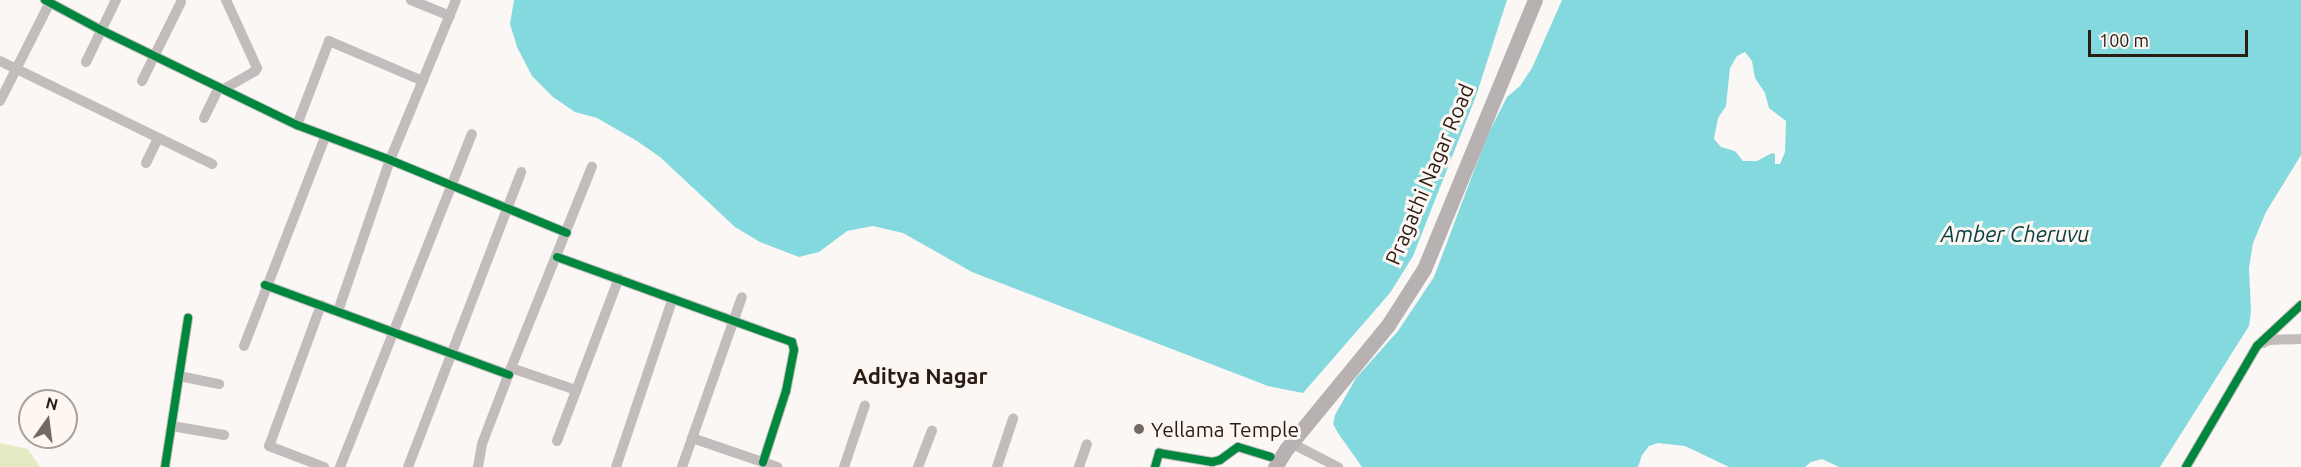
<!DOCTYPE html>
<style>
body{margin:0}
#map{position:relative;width:2301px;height:467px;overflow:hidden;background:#faf7f4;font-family:Ubuntu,sans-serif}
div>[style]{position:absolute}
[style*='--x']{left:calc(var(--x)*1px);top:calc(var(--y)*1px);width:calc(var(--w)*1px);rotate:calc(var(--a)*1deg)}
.green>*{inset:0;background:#e4eac2}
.water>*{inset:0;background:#84d9df}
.street>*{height:10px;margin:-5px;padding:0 5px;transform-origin:5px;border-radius:5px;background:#c3bcbd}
.secondary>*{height:15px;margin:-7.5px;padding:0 7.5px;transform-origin:7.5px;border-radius:7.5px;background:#b8b1b2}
.cycleway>*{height:8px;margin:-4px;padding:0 4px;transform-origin:4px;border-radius:4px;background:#00873e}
.dots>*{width:16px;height:16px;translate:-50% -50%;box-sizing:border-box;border:3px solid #fdf6f1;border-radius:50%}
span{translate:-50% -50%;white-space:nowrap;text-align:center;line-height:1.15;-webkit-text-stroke:6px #fdf6f1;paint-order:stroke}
.street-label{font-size:21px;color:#281c13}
.poi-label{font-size:21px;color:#281c13}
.left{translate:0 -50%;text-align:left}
.water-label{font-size:22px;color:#043f44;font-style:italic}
.neighbourhood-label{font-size:22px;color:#281c13;font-weight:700}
.north{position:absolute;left:18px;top:389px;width:60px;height:60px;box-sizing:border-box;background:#fdf6f1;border:2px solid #a89f98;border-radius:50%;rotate:14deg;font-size:16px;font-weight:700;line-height:24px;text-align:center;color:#281c13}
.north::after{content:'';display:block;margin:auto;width:21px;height:27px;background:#726962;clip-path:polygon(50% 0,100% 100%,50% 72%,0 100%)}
.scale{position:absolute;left:2088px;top:30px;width:160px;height:27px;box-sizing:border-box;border:3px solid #281c13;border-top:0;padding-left:8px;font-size:18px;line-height:21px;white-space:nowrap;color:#281c13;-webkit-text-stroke:4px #fdf6f1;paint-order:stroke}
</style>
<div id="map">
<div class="green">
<i style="clip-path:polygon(0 443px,28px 449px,40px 467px,0 467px)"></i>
</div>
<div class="water">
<i style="clip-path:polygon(514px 0,1507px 0,1476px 96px,1413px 256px,1390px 293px,1303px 393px,1268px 386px,972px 272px,903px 233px,873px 226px,847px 231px,819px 252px,799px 257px,760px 242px,735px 227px,660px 157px,637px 141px,597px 118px,575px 112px,553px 97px,532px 76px,517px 47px,510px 24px)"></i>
<i style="clip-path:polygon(evenodd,1562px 0,2301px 0,2301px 155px,2266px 212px,2253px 243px,2249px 268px,2251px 311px,2249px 326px,2160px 467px,1839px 467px,1822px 459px,1811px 462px,1805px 467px,1729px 467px,1685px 446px,1658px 443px,1649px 446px,1642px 455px,1638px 467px,1362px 467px,1338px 433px,1333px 424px,1335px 415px,1356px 378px,1398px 331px,1434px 277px,1487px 136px,1507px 97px,1520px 86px,1532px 68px,1562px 0,1745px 52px,1752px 61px,1755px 78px,1765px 93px,1769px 108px,1786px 121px,1785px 152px,1780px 164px,1775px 164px,1775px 154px,1772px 153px,1757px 161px,1743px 161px,1735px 151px,1721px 147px,1714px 139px,1718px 118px,1726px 106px,1730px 68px,1737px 56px,1745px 52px)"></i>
</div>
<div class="street">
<i style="--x:45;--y:0;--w:64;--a:28.2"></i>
<i style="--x:101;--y:30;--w:218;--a:25.9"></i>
<i style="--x:297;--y:125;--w:99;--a:20.6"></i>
<i style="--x:390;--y:160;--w:191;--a:22.4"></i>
<i style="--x:411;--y:0;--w:42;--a:22.3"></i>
<i style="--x:0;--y:61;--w:236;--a:25.9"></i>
<i style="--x:86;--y:62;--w:69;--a:-64.2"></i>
<i style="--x:142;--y:81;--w:88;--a:-63.7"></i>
<i style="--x:224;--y:89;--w:36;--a:-30"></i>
<i style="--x:255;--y:71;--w:4;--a:-56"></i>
<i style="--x:257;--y:68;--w:75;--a:-114.5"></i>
<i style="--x:0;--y:101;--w:113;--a:-63.2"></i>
<i style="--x:204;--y:118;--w:34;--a:-64"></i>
<i style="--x:297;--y:125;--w:90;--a:-69.1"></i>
<i style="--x:329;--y:41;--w:102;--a:23.1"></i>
<i style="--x:146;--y:163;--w:28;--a:-64"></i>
<i style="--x:557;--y:257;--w:250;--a:19.9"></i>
<i style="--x:792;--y:342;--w:8;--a:76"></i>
<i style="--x:794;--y:350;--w:42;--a:101"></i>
<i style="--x:786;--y:391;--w:75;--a:107.9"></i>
<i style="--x:265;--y:285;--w:260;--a:20.2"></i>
<i style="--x:321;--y:305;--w:150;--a:110.2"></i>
<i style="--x:269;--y:446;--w:59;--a:20.9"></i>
<i style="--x:338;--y:311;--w:160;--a:-71"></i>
<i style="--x:390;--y:160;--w:173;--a:-67.6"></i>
<i style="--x:2263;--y:343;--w:7;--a:-27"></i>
<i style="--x:2269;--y:340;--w:32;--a:-2"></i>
<i style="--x:244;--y:346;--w:224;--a:-68.8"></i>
<i style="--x:511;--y:368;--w:69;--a:18.7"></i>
<i style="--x:179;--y:376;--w:41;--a:11.3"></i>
<i style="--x:172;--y:426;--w:53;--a:9.8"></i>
<i style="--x:692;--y:438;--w:90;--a:18.8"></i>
<i style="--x:557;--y:441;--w:174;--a:-69.2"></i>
<i style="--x:1291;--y:443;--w:53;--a:27.1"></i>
<i style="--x:165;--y:467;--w:151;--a:-81.2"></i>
<i style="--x:340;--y:467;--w:358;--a:-68.4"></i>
<i style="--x:408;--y:467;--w:316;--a:-69"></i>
<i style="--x:478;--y:467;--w:23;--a:-80"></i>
<i style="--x:482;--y:444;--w:81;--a:-69.1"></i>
<i style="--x:511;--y:368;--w:217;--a:-68.1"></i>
<i style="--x:616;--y:467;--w:178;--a:-71.4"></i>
<i style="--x:682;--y:467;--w:180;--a:-70.6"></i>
<i style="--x:844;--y:467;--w:65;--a:-71.3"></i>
<i style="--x:918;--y:467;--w:39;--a:-69"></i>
<i style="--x:997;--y:467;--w:51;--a:-71.6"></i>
<i style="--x:1079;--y:467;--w:24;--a:-71"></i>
<i style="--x:1155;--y:467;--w:15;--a:-74"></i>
<i style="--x:1159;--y:453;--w:54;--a:9.6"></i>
<i style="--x:1212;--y:462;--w:8;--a:-14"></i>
<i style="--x:1220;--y:460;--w:22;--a:-36"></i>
<i style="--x:1238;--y:447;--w:34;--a:17"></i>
<i style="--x:2186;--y:467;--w:140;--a:-59.6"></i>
<i style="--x:2257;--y:346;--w:60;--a:-43"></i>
</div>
<div class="secondary">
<i style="--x:1275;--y:467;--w:22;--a:-58"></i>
<i style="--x:1287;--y:448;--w:159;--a:-50.6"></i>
<i style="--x:1388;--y:325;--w:67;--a:-57.3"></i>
<i style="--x:1424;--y:269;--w:291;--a:-67.6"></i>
</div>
<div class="cycleway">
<i style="--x:45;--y:0;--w:64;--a:28.2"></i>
<i style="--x:101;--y:30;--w:218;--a:25.9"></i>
<i style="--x:297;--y:125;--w:99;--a:20.6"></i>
<i style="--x:390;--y:160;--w:191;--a:22.4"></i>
<i style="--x:557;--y:257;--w:250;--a:19.9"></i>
<i style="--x:792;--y:342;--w:8;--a:76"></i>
<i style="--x:794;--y:350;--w:42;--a:101"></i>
<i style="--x:786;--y:391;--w:75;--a:107.9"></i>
<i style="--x:265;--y:285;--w:260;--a:20.2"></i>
<i style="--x:165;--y:467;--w:151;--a:-81.2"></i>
<i style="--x:1155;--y:467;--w:15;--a:-74"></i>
<i style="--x:1159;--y:453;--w:54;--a:9.6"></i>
<i style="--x:1212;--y:462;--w:8;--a:-14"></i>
<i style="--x:1220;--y:460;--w:22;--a:-36"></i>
<i style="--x:1238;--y:447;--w:34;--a:17"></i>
<i style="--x:2186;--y:467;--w:140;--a:-59.6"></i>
<i style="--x:2257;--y:346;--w:60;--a:-43"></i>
</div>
<div class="dots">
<i style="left:1139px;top:429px;background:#726962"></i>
</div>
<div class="street-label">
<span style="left:1429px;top:174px;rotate:-67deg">Pragathi Nagar Road</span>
</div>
<div class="poi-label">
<span class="left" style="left:1151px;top:429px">Yellama Temple</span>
</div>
<div class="water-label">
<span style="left:2015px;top:234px">Amber Cheruvu</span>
</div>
<div class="neighbourhood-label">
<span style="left:920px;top:376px">Aditya Nagar</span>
</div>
<div class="north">N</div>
<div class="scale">100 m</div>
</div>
